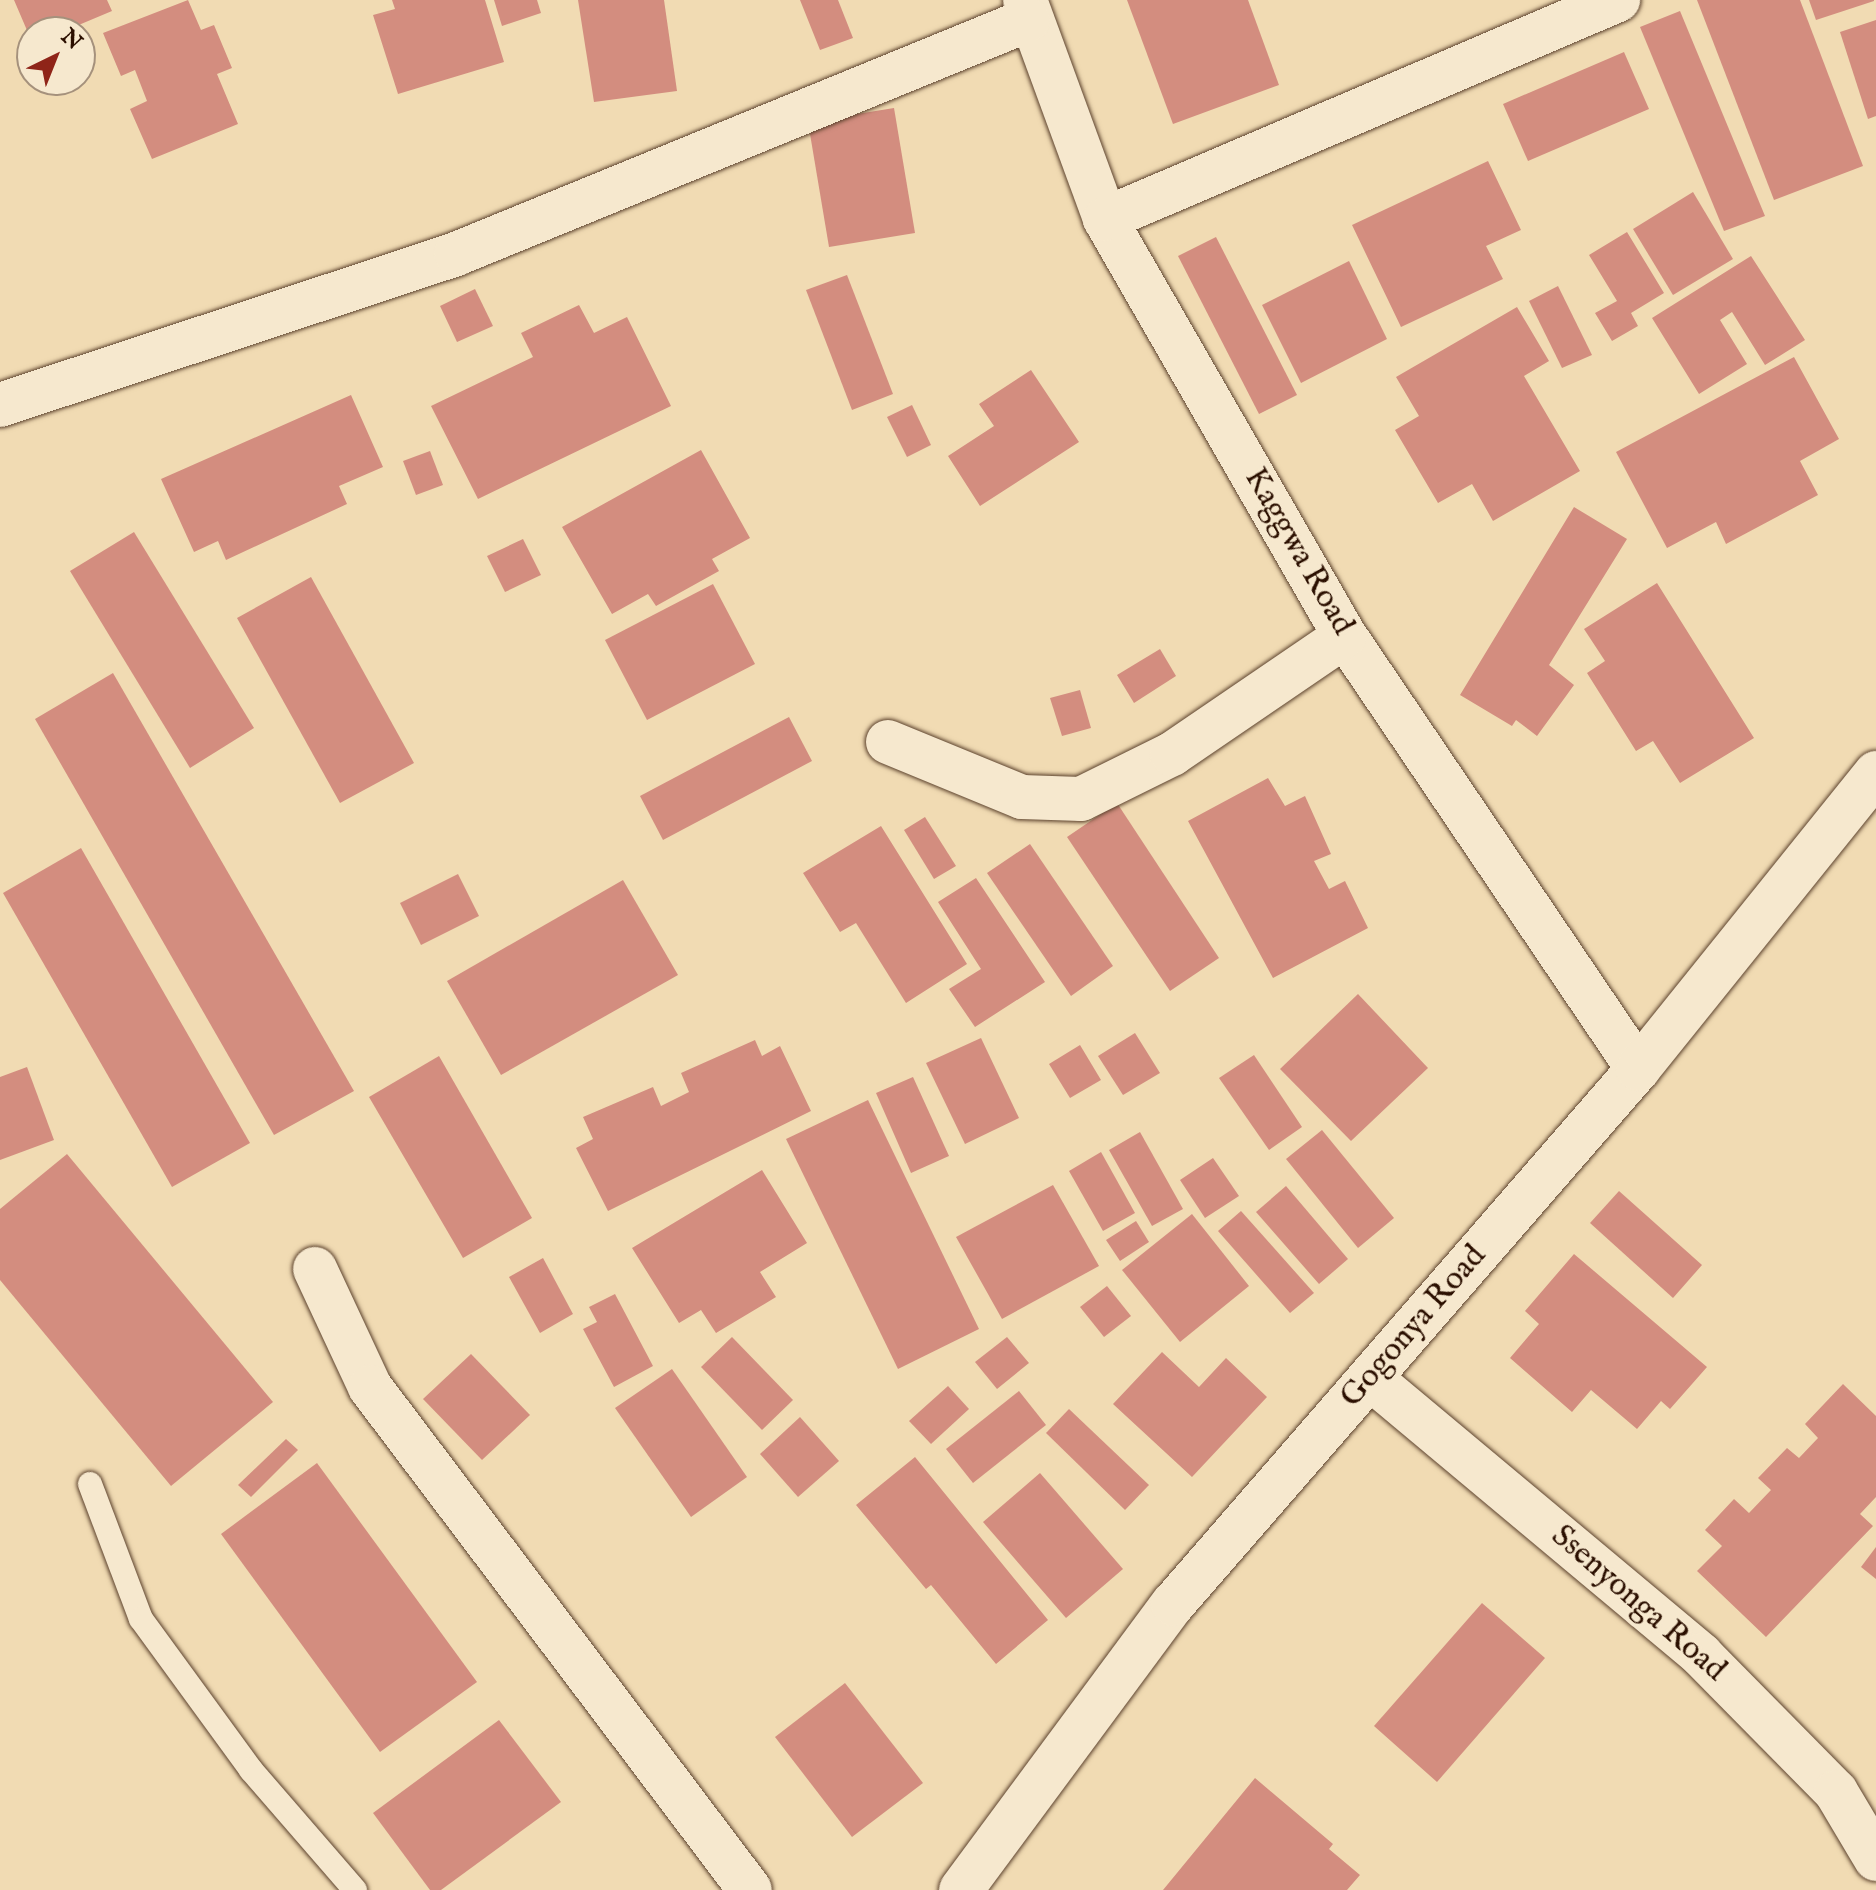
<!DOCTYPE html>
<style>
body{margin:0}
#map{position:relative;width:1876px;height:1890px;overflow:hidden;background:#f1dbb3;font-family:"IM FELL English",serif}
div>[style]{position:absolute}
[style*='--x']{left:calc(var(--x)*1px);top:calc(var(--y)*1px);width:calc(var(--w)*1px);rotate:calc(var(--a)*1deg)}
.building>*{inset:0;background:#d38d7f}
.roads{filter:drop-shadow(0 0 2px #5c422d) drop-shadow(0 0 2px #5c422d)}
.lane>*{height:24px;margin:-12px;padding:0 12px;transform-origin:12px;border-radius:12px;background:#f6e8ce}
.street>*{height:44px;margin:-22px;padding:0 22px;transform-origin:22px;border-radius:22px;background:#f6e8ce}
span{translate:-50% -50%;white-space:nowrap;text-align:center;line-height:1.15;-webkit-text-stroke:7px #f6e8ce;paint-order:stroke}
.street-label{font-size:32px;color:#2b0f00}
.north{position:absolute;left:16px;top:16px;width:80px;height:80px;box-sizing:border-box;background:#f6e8ce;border:2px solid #a5917c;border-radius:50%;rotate:43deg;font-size:22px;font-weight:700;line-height:32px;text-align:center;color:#2b0f00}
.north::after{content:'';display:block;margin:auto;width:28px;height:36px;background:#8f2418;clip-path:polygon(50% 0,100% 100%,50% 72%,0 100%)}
</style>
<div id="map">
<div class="building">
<i style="clip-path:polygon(14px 0,107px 0,112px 11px,62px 32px,32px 32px,32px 42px)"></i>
<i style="clip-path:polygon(188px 0,201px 30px,214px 25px,232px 68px,217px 74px,238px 124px,152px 159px,130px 109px,147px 101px,135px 70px,121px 76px,103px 33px)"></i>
<i style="clip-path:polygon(392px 0,485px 0,504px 62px,398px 94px,373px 15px,395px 9px)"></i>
<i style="clip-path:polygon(494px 0,537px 0,541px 13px,502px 26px)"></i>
<i style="clip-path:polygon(578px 0,664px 0,677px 91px,594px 102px)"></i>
<i style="clip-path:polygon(800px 0,838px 0,853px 38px,820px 50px)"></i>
<i style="clip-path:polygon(1127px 0,1248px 0,1279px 85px,1173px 124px)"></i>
<i style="clip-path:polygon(1697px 0,1800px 0,1863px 166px,1774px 200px)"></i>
<i style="clip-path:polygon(1809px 0,1874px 0,1874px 1px,1816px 20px)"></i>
<i style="clip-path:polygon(1680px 11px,1765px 216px,1724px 231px,1640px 27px)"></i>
<i style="clip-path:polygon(1876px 20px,1876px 116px,1868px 119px,1840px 32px)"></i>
<i style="clip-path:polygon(1624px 52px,1649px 109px,1528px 161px,1503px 104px)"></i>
<i style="clip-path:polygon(894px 108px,915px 233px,829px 247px,808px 122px)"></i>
<i style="clip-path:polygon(1488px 161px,1521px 230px,1486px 246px,1503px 279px,1401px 327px,1352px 225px)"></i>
<i style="clip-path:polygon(1693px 192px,1733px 259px,1673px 295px,1633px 229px)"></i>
<i style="clip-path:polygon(1627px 232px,1664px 293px,1631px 313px,1638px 326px,1612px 341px,1595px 313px,1617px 301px,1589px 255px)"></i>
<i style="clip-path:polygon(1216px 237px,1297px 395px,1259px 414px,1178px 256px)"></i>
<i style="clip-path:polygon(1751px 256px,1805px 340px,1765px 365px,1732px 312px,1720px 320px,1747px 364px,1699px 394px,1652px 318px)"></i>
<i style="clip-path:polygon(1349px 261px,1387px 339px,1301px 383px,1262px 305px)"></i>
<i style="clip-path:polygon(847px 275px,893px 394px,852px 410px,806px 290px)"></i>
<i style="clip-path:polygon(1558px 286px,1592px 355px,1562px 368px,1529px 301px)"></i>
<i style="clip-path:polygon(475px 289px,493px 326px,457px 342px,440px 306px)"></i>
<i style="clip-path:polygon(579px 305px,594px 333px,627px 317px,671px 406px,478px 499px,431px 406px,533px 357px,521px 333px)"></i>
<i style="clip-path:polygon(1517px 307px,1549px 361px,1524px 376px,1580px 471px,1493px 521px,1472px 484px,1438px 503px,1395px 430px,1419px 416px,1396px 377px)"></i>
<i style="clip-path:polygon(1794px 357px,1839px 439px,1800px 461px,1818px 495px,1726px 544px,1716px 522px,1667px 548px,1616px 452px)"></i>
<i style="clip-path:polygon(1031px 370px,1079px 442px,980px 506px,948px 456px,994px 426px,979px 404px)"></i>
<i style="clip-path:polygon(351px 395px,383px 467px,339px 486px,347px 504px,226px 560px,218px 541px,194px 552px,161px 479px)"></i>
<i style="clip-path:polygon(912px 405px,931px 445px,907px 457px,887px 417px)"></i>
<i style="clip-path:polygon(701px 450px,750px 538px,712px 559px,719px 571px,656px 606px,648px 594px,612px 614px,562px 527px)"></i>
<i style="clip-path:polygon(430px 451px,443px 485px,416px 495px,403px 461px)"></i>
<i style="clip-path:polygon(1574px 507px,1627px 539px,1549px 665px,1574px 685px,1537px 736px,1516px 720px,1512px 726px,1460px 695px)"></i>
<i style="clip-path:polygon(134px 532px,254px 728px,190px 768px,70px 571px)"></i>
<i style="clip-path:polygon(523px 539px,541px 575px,505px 592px,487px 556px)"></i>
<i style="clip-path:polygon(311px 577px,414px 763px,340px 803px,237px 618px)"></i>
<i style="clip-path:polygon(1657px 583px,1754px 738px,1680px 783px,1653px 741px,1636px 751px,1587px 673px,1605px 661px,1584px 629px)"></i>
<i style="clip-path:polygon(713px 584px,755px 664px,647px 720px,605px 640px)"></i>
<i style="clip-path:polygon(1160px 649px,1176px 676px,1134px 703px,1117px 675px)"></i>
<i style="clip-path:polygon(113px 673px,354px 1091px,274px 1135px,35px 719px)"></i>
<i style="clip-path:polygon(1080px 690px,1091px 728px,1062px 736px,1050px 698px)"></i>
<i style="clip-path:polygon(789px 717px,812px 761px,663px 840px,640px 796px)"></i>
<i style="clip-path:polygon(1268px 778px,1285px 806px,1305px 796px,1331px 854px,1314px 861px,1329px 889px,1345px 881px,1368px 928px,1273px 978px,1188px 821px)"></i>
<i style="clip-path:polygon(1117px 803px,1219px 958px,1170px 991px,1067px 837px)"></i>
<i style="clip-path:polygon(925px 817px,956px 866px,934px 879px,904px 830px)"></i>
<i style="clip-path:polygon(881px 826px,967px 964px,906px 1003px,856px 923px,840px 932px,803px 873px)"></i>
<i style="clip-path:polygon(1030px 844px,1113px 966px,1071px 996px,987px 873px)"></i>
<i style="clip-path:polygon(81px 848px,250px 1143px,172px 1187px,3px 893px)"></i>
<i style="clip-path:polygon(458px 874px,479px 916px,421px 945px,400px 903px)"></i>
<i style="clip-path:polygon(976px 878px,1045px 982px,975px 1027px,949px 989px,981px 969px,938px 902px)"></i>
<i style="clip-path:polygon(623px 880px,678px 975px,501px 1075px,447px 981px)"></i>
<i style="clip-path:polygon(1358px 994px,1428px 1068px,1351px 1141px,1280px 1069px)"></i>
<i style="clip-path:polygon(1135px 1033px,1160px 1073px,1123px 1095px,1098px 1056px)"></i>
<i style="clip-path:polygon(981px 1038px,1019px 1118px,965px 1144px,926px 1063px)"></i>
<i style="clip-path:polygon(755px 1040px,762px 1056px,780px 1046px,811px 1111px,608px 1211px,576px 1148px,593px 1139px,583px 1117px,653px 1087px,661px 1106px,689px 1092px,681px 1073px)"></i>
<i style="clip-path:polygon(1080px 1045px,1101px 1080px,1070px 1098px,1049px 1064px)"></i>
<i style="clip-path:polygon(1254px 1055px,1302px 1127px,1269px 1150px,1219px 1078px)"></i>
<i style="clip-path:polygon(439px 1056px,532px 1218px,463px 1258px,369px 1097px)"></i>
<i style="clip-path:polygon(27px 1067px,54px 1140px,0 1160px,0 1077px)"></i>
<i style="clip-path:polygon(913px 1077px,949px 1156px,911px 1173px,876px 1093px)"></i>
<i style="clip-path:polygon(868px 1100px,979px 1329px,898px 1369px,786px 1139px)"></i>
<i style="clip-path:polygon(1322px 1130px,1394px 1218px,1358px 1248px,1286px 1159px)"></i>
<i style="clip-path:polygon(1140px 1132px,1183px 1209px,1152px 1226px,1109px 1150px)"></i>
<i style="clip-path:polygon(1101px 1152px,1135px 1213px,1103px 1231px,1069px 1171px)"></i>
<i style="clip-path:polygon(67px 1154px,273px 1402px,171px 1486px,0 1280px,0 1209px)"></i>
<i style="clip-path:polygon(1213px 1158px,1239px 1196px,1205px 1218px,1180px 1180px)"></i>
<i style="clip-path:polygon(762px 1170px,807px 1243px,760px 1272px,776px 1297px,716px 1333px,701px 1310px,679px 1323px,632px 1248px)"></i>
<i style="clip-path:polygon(1053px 1185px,1099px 1266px,1002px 1319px,956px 1237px)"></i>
<i style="clip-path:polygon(1286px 1186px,1348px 1259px,1319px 1284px,1256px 1212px)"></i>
<i style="clip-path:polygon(1619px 1191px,1702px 1265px,1673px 1298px,1590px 1223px)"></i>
<i style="clip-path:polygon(1241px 1211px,1314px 1293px,1290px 1313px,1218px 1231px)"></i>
<i style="clip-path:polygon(1192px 1214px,1249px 1286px,1180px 1342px,1122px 1270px)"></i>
<i style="clip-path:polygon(1136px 1221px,1149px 1242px,1120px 1261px,1106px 1240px)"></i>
<i style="clip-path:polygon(1574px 1254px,1707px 1367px,1670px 1409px,1661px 1401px,1637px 1429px,1591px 1390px,1572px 1412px,1510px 1358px,1539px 1324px,1525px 1311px)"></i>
<i style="clip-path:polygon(543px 1258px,573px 1314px,540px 1333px,509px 1277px)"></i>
<i style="clip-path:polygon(1107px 1286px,1131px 1316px,1104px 1337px,1080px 1307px)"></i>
<i style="clip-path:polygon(615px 1294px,653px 1366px,614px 1387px,583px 1329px,597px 1322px,589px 1307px)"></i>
<i style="clip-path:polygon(732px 1337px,793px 1400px,762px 1430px,701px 1367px)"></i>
<i style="clip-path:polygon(1007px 1337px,1029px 1363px,997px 1389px,975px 1362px)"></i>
<i style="clip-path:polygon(1162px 1352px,1199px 1387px,1226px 1358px,1267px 1397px,1192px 1477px,1113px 1404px)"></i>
<i style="clip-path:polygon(471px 1354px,530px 1415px,482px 1460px,423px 1399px)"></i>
<i style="clip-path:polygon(672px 1369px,747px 1477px,691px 1517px,615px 1408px)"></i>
<i style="clip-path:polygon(1843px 1384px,1876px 1416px,1876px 1497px,1860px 1514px,1873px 1526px,1766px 1637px,1697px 1571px,1722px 1546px,1705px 1530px,1734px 1499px,1749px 1513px,1771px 1490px,1758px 1478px,1787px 1448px,1799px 1458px,1818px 1438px,1805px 1424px)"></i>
<i style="clip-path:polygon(948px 1386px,969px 1409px,931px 1444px,909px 1421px)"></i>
<i style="clip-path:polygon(1019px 1391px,1046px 1425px,973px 1483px,946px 1449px)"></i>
<i style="clip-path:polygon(1069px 1409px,1149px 1485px,1125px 1510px,1046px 1433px)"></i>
<i style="clip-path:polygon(800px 1417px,839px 1461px,798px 1497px,760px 1454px)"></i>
<i style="clip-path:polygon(286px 1439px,298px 1450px,251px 1497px,238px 1485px)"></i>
<i style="clip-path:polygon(915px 1457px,1048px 1620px,996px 1664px,931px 1585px,926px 1589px,856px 1505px)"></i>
<i style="clip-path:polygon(317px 1463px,477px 1682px,380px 1752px,221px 1534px)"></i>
<i style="clip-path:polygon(1040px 1473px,1123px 1569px,1066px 1618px,983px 1522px)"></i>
<i style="clip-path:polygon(1876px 1547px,1876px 1579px,1861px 1567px)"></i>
<i style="clip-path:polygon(1482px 1603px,1545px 1658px,1437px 1782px,1374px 1726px)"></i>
<i style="clip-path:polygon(845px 1683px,923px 1783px,852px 1837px,775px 1737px)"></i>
<i style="clip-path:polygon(499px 1720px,561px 1802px,441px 1890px,430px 1890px,373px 1813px)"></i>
<i style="clip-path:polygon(1255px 1778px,1333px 1844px,1329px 1849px,1360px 1875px,1347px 1890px,1163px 1890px)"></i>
</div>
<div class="roads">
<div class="lane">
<i style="--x:90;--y:1484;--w:144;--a:69.3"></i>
<i style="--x:141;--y:1619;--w:187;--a:53.9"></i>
<i style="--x:251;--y:1770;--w:159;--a:49.1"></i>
</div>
<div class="street">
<i style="--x:1025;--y:0;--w:233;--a:69.9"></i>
<i style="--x:1105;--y:219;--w:481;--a:60.1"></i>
<i style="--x:1345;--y:636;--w:523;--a:55.91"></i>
<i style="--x:1105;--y:219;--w:558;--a:-23.12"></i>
<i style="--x:0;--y:405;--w:480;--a:-18.3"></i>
<i style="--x:456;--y:254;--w:618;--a:-22.25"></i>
<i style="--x:888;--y:742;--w:145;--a:22.3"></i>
<i style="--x:1022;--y:797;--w:59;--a:1.9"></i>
<i style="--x:1081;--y:799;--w:102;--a:-26.3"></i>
<i style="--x:1172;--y:754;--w:209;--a:-34.3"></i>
<i style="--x:315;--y:1269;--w:130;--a:65"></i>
<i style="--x:370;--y:1387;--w:630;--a:52.93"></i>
<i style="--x:1370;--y:1378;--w:432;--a:39.9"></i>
<i style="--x:1701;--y:1655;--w:192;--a:45.4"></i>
<i style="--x:1836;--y:1792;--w:78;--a:59.2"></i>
<i style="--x:961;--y:1890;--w:356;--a:-53.5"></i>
<i style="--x:1173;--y:1604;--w:709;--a:-49"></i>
<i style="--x:1638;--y:1069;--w:380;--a:-51.2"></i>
</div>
</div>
<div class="street-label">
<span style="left:1298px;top:552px;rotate:60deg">Kaggwa Road</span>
<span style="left:1414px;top:1327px;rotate:-49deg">Gogonya Road</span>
<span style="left:1638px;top:1604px;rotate:41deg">Ssenyonga Road</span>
</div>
<div class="north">N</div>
</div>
